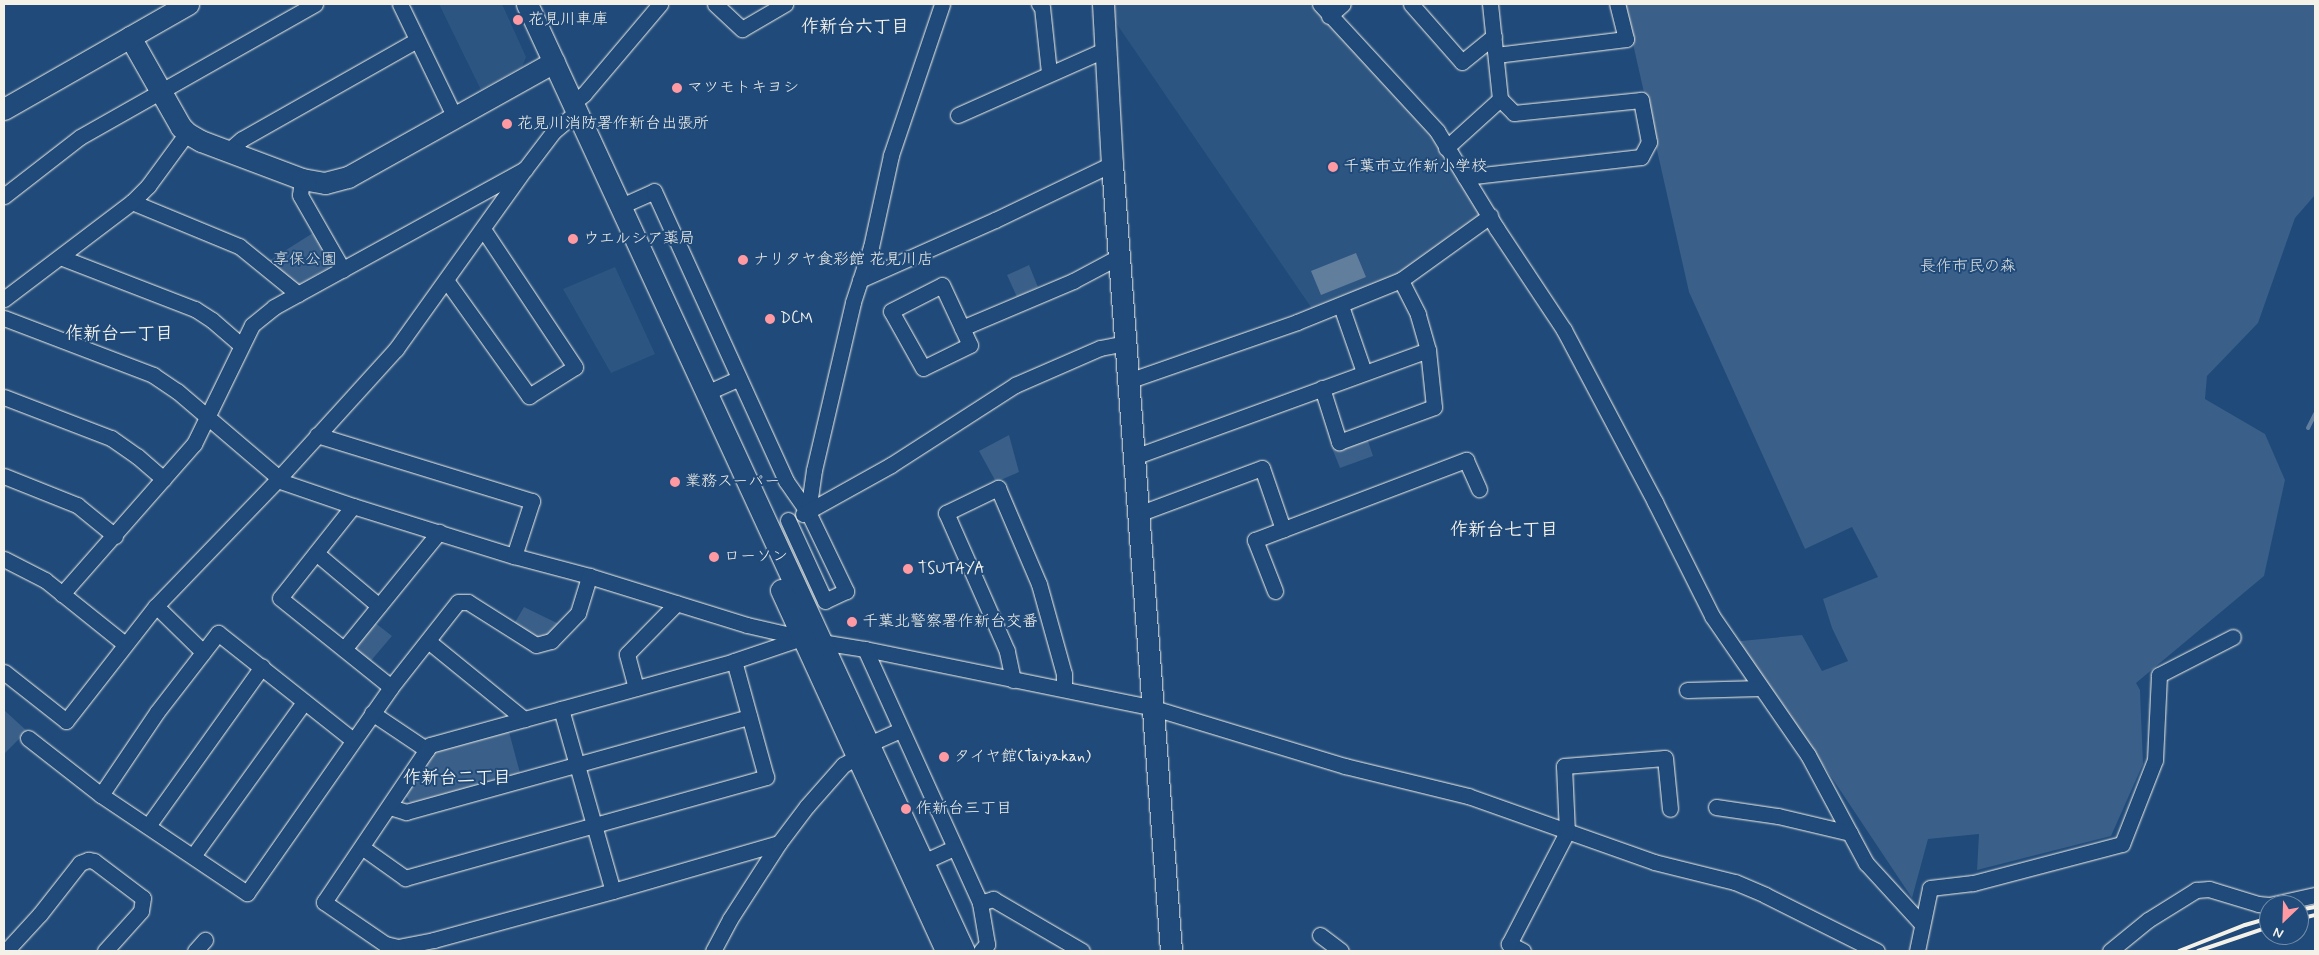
<!DOCTYPE html>
<meta charset="utf-8">
<style>
body{margin:0}
#map{position:relative;width:2319px;height:955px;overflow:hidden;background:#1f4a7a;font-family:Mynerve,"Klee One",sans-serif}
div>[style]{position:absolute}
[style*='--x']{left:calc(var(--x)*1px);top:calc(var(--y)*1px);width:calc(var(--w)*1px);rotate:calc(var(--a)*1deg)}
.built>*{inset:0;background:#2d5581}
.green>*{inset:0;background:#3a5f88}
.water>*{inset:0;background:#627e9d}
.stream>*{height:4px;margin:-2px;padding:0 2px;transform-origin:2px;border-radius:2px;background:#627e9d}
.roads{filter:drop-shadow(0 0 1px #f4f1e8) drop-shadow(0 0 1px #f4f1e8)}
.street>*{height:15px;margin:-7.5px;padding:0 7.5px;transform-origin:7.5px;border-radius:7.5px;background:#1f4a7a}
.secondary>*{height:21px;margin:-10.5px;padding:0 10.5px;transform-origin:10.5px;border-radius:10.5px;background:#1f4a7a}
.rail>*{height:4px;margin:-2px;padding:0 2px;transform-origin:2px;border-radius:2px;background:#f4f1e8}
.dots>*{width:14px;height:14px;translate:-50% -50%;box-sizing:border-box;border:2px solid #1f4a7a;border-radius:50%}
span{translate:-50% -50%;white-space:nowrap;text-align:center;line-height:1.15;-webkit-text-stroke:4px #1f4a7a;paint-order:stroke}
.poi-label{font-size:16px;color:#f4f1e8}
.left{translate:0 -50%;text-align:left}
.park-label{font-size:16px;color:#e1e2de}
.neighbourhood-label{font-size:18px;color:#f4f1e8;font-weight:700}
.frame{position:absolute;inset:0;border:5px solid #f4f1e8;pointer-events:none}
.north{position:absolute;left:2259px;top:895px;width:50px;height:50px;box-sizing:border-box;background:#1f4a7a;border:1px solid #748da6;border-radius:50%;rotate:204deg;font-size:14px;font-weight:700;line-height:20px;text-align:center;color:#f4f1e8}
.north::after{content:'';display:block;margin:auto;width:18px;height:22px;background:#ff9aa2;clip-path:polygon(50% 0,100% 100%,50% 72%,0 100%)}
</style>
<div id="map">
<div class="built">
<i style="clip-path:polygon(439px 4px,502px 4px,526px 57px,522px 67px,481px 90px)"></i>
<i style="clip-path:polygon(1113px 4px,1309px 4px,1420px 120px,1481px 213px,1478px 221px,1405px 271px,1313px 310px,1114px 20px)"></i>
<i style="clip-path:polygon(615px 267px,655px 354px,611px 373px,563px 289px)"></i>
</div>
<div class="green">
<i style="clip-path:polygon(1624px 4px,2315px 4px,2315px 195px,2295px 218px,2258px 323px,2207px 376px,2205px 399px,2265px 434px,2285px 480px,2264px 576px,2136px 683px,2140px 690px,2143px 764px,2111px 836px,1977px 870px,1979px 834px,1928px 839px,1912px 898px,1778px 697px,1731px 642px,1802px 635px,1822px 671px,1848px 661px,1832px 628px,1823px 599px,1878px 577px,1852px 527px,1805px 549px,1689px 292px)"></i>
<i style="clip-path:polygon(313px 233px,330px 262px,328px 268px,300px 284px,293px 283px,267px 262px)"></i>
<i style="clip-path:polygon(1029px 265px,1038px 287px,1017px 297px,1007px 275px)"></i>
<i style="clip-path:polygon(1009px 435px,1019px 472px,996px 482px,979px 451px)"></i>
<i style="clip-path:polygon(1366px 435px,1373px 456px,1340px 468px,1332px 448px)"></i>
<i style="clip-path:polygon(524px 607px,559px 624px,546px 638px,539px 639px,514px 624px)"></i>
<i style="clip-path:polygon(374px 622px,392px 636px,369px 663px,356px 652px,356px 645px)"></i>
<i style="clip-path:polygon(4px 710px,27px 731px,4px 754px)"></i>
<i style="clip-path:polygon(508px 728px,520px 773px,411px 804px,406px 796px,435px 753px,444px 747px)"></i>
</div>
<div class="water">
<i style="clip-path:polygon(1356px 253px,1366px 277px,1321px 295px,1311px 271px)"></i>
</div>
<div class="stream">
<i style="--x:2308;--y:428;--w:16;--a:-63"></i>
</div>
<div class="roads">
<div class="street">
<i style="--x:400;--y:4;--w:127;--a:64.2"></i>
<i style="--x:715;--y:4;--w:37;--a:43"></i>
<i style="--x:742;--y:29;--w:50;--a:-30.2"></i>
<i style="--x:1039;--y:4;--w:4;--a:45"></i>
<i style="--x:1042;--y:7;--w:66;--a:83.9"></i>
<i style="--x:1320;--y:4;--w:173;--a:47.3"></i>
<i style="--x:1437;--y:131;--w:115;--a:58.5"></i>
<i style="--x:1497;--y:229;--w:121;--a:56.4"></i>
<i style="--x:1564;--y:330;--w:195;--a:62.1"></i>
<i style="--x:1655;--y:502;--w:127;--a:63.4"></i>
<i style="--x:1712;--y:616;--w:169;--a:55.4"></i>
<i style="--x:1808;--y:755;--w:123;--a:61.8"></i>
<i style="--x:1866;--y:863;--w:81;--a:47.5"></i>
<i style="--x:1411;--y:4;--w:77;--a:48.7"></i>
<i style="--x:1462;--y:62;--w:41;--a:-39.1"></i>
<i style="--x:1329;--y:16;--w:18;--a:-41"></i>
<i style="--x:1496;--y:55;--w:131;--a:-7"></i>
<i style="--x:1626;--y:39;--w:36;--a:-104"></i>
<i style="--x:573;--y:103;--w:14;--a:-39"></i>
<i style="--x:584;--y:94;--w:118;--a:-49.8"></i>
<i style="--x:958;--y:115;--w:162;--a:-24"></i>
<i style="--x:1446;--y:148;--w:73;--a:-42.2"></i>
<i style="--x:1500;--y:99;--w:96;--a:-96"></i>
<i style="--x:228;--y:151;--w:18;--a:-41"></i>
<i style="--x:242;--y:139;--w:201;--a:-29.5"></i>
<i style="--x:1465;--y:177;--w:177;--a:-6.5"></i>
<i style="--x:1641;--y:157;--w:17;--a:-62"></i>
<i style="--x:1649;--y:142;--w:43;--a:-100.8"></i>
<i style="--x:1641;--y:100;--w:128;--a:174.2"></i>
<i style="--x:1514;--y:113;--w:20;--a:-135"></i>
<i style="--x:302;--y:179;--w:16;--a:97"></i>
<i style="--x:300;--y:195;--w:86;--a:60.2"></i>
<i style="--x:4;--y:196;--w:96;--a:-37.8"></i>
<i style="--x:80;--y:137;--w:270;--a:-29.5"></i>
<i style="--x:132;--y:202;--w:116;--a:22.4"></i>
<i style="--x:239;--y:246;--w:76;--a:39.1"></i>
<i style="--x:621;--y:206;--w:36;--a:-24"></i>
<i style="--x:654;--y:191;--w:319;--a:65.5"></i>
<i style="--x:786;--y:481;--w:38;--a:55"></i>
<i style="--x:808;--y:512;--w:88;--a:64.3"></i>
<i style="--x:846;--y:591;--w:23;--a:155"></i>
<i style="--x:825;--y:601;--w:89;--a:-114.6"></i>
<i style="--x:60;--y:257;--w:145;--a:21.1"></i>
<i style="--x:195;--y:309;--w:20;--a:33"></i>
<i style="--x:212;--y:320;--w:38;--a:41"></i>
<i style="--x:446;--y:280;--w:143;--a:54.4"></i>
<i style="--x:529;--y:396;--w:54;--a:-32.2"></i>
<i style="--x:575;--y:367;--w:166;--a:-123.7"></i>
<i style="--x:860;--y:280;--w:148;--a:-24"></i>
<i style="--x:995;--y:220;--w:130;--a:-25.6"></i>
<i style="--x:942;--y:285;--w:66;--a:65"></i>
<i style="--x:970;--y:345;--w:52;--a:153.9"></i>
<i style="--x:923;--y:368;--w:65;--a:-119.3"></i>
<i style="--x:891;--y:311;--w:57;--a:-27"></i>
<i style="--x:4;--y:299;--w:161;--a:-37.2"></i>
<i style="--x:132;--y:202;--w:23;--a:-45"></i>
<i style="--x:148;--y:186;--w:66;--a:-53.7"></i>
<i style="--x:1341;--y:306;--w:70;--a:70.8"></i>
<i style="--x:4;--y:318;--w:160;--a:20.9"></i>
<i style="--x:153;--y:375;--w:29;--a:34"></i>
<i style="--x:177;--y:391;--w:134;--a:40.5"></i>
<i style="--x:962;--y:328;--w:121;--a:-22.9"></i>
<i style="--x:1073;--y:281;--w:53;--a:-28"></i>
<i style="--x:1128;--y:381;--w:179;--a:-19.2"></i>
<i style="--x:1297;--y:322;--w:112;--a:-22"></i>
<i style="--x:1401;--y:280;--w:110;--a:-35.7"></i>
<i style="--x:1322;--y:388;--w:57;--a:72.5"></i>
<i style="--x:1339;--y:442;--w:101;--a:-20.2"></i>
<i style="--x:1434;--y:407;--w:57;--a:-96"></i>
<i style="--x:1428;--y:350;--w:37;--a:-106"></i>
<i style="--x:1418;--y:314;--w:38;--a:-117"></i>
<i style="--x:706;--y:393;--w:36;--a:-24"></i>
<i style="--x:4;--y:397;--w:115;--a:21"></i>
<i style="--x:111;--y:438;--w:32;--a:35"></i>
<i style="--x:137;--y:456;--w:35;--a:41"></i>
<i style="--x:317;--y:435;--w:225;--a:17.1"></i>
<i style="--x:532;--y:501;--w:58;--a:108.1"></i>
<i style="--x:1134;--y:457;--w:313;--a:-20"></i>
<i style="--x:4;--y:476;--w:79;--a:21.7"></i>
<i style="--x:77;--y:505;--w:49;--a:39.2"></i>
<i style="--x:277;--y:480;--w:80;--a:18.9"></i>
<i style="--x:353;--y:506;--w:169;--a:17.3"></i>
<i style="--x:514;--y:556;--w:78;--a:14.9"></i>
<i style="--x:589;--y:576;--w:165;--a:17.2"></i>
<i style="--x:747;--y:625;--w:76;--a:12.9"></i>
<i style="--x:821;--y:642;--w:45;--a:9"></i>
<i style="--x:865;--y:649;--w:295;--a:11.5"></i>
<i style="--x:1154;--y:708;--w:200;--a:16.9"></i>
<i style="--x:1345;--y:766;--w:127;--a:13.7"></i>
<i style="--x:1468;--y:796;--w:197;--a:19.5"></i>
<i style="--x:1654;--y:862;--w:83;--a:13.9"></i>
<i style="--x:1735;--y:882;--w:33;--a:23"></i>
<i style="--x:1765;--y:895;--w:125;--a:26.6"></i>
<i style="--x:353;--y:506;--w:117;--a:128.4"></i>
<i style="--x:280;--y:598;--w:142;--a:38.7"></i>
<i style="--x:808;--y:512;--w:42;--a:-81.9"></i>
<i style="--x:814;--y:470;--w:172;--a:-76.9"></i>
<i style="--x:853;--y:302;--w:58;--a:-71.9"></i>
<i style="--x:871;--y:247;--w:94;--a:-77.7"></i>
<i style="--x:891;--y:155;--w:159;--a:-71.3"></i>
<i style="--x:803;--y:514;--w:101;--a:-29.1"></i>
<i style="--x:891;--y:465;--w:148;--a:-32.8"></i>
<i style="--x:1015;--y:385;--w:93;--a:-23.5"></i>
<i style="--x:1100;--y:348;--w:26;--a:-11"></i>
<i style="--x:1138;--y:514;--w:132;--a:-20.4"></i>
<i style="--x:1262;--y:468;--w:65;--a:71"></i>
<i style="--x:316;--y:553;--w:82;--a:40.1"></i>
<i style="--x:4;--y:559;--w:46;--a:27.1"></i>
<i style="--x:45;--y:580;--w:102;--a:38.7"></i>
<i style="--x:1275;--y:591;--w:55;--a:-111.4"></i>
<i style="--x:1255;--y:540;--w:226;--a:-20.8"></i>
<i style="--x:1466;--y:460;--w:32;--a:66"></i>
<i style="--x:62;--y:594;--w:200;--a:-48.7"></i>
<i style="--x:194;--y:444;--w:132;--a:-64"></i>
<i style="--x:252;--y:325;--w:28;--a:-39"></i>
<i style="--x:274;--y:307;--w:286;--a:-28.8"></i>
<i style="--x:525;--y:169;--w:48;--a:-52.7"></i>
<i style="--x:554;--y:131;--w:30;--a:-40"></i>
<i style="--x:156;--y:606;--w:66;--a:44.4"></i>
<i style="--x:428;--y:641;--w:124;--a:39.1"></i>
<i style="--x:344;--y:649;--w:151;--a:-50.9"></i>
<i style="--x:865;--y:649;--w:279;--a:65.6"></i>
<i style="--x:980;--y:903;--w:42;--a:80.3"></i>
<i style="--x:987;--y:944;--w:9;--a:131"></i>
<i style="--x:4;--y:672;--w:79;--a:38.3"></i>
<i style="--x:66;--y:721;--w:146;--a:-52"></i>
<i style="--x:156;--y:606;--w:178;--a:-46.1"></i>
<i style="--x:279;--y:478;--w:174;--a:-47.8"></i>
<i style="--x:396;--y:349;--w:221;--a:-54.4"></i>
<i style="--x:1013;--y:680;--w:30;--a:-102"></i>
<i style="--x:1007;--y:651;--w:151;--a:-113.8"></i>
<i style="--x:946;--y:513;--w:58;--a:-25.7"></i>
<i style="--x:998;--y:488;--w:104;--a:66.9"></i>
<i style="--x:1039;--y:584;--w:93;--a:74.5"></i>
<i style="--x:1064;--y:674;--w:15;--a:90"></i>
<i style="--x:636;--y:688;--w:35;--a:-105"></i>
<i style="--x:627;--y:654;--w:71;--a:-45.6"></i>
<i style="--x:1687;--y:690;--w:73;--a:-1.6"></i>
<i style="--x:561;--y:709;--w:189;--a:74.1"></i>
<i style="--x:372;--y:713;--w:66;--a:33.9"></i>
<i style="--x:28;--y:738;--w:93;--a:38"></i>
<i style="--x:101;--y:795;--w:176;--a:33.9"></i>
<i style="--x:247;--y:893;--w:251;--a:-55"></i>
<i style="--x:391;--y:687;--w:108;--a:-51.8"></i>
<i style="--x:458;--y:602;--w:10;--a:0"></i>
<i style="--x:468;--y:602;--w:80;--a:32.3"></i>
<i style="--x:536;--y:645;--w:16;--a:-15"></i>
<i style="--x:551;--y:641;--w:39;--a:-46"></i>
<i style="--x:578;--y:613;--w:39;--a:-73"></i>
<i style="--x:101;--y:795;--w:100;--a:-56"></i>
<i style="--x:157;--y:712;--w:100;--a:-52.3"></i>
<i style="--x:218;--y:633;--w:172;--a:38.4"></i>
<i style="--x:390;--y:807;--w:17;--a:17"></i>
<i style="--x:406;--y:812;--w:356;--a:-15.5"></i>
<i style="--x:1716;--y:807;--w:63;--a:8.3"></i>
<i style="--x:1778;--y:816;--w:74;--a:13.3"></i>
<i style="--x:148;--y:826;--w:196;--a:-54.4"></i>
<i style="--x:779;--y:843;--w:173;--a:163.9"></i>
<i style="--x:613;--y:891;--w:186;--a:164.7"></i>
<i style="--x:434;--y:940;--w:37;--a:169"></i>
<i style="--x:398;--y:947;--w:13;--a:-167"></i>
<i style="--x:385;--y:944;--w:74;--a:-145.5"></i>
<i style="--x:324;--y:902;--w:189;--a:-56"></i>
<i style="--x:430;--y:745;--w:315;--a:-15.4"></i>
<i style="--x:734;--y:661;--w:72;--a:-18.7"></i>
<i style="--x:363;--y:848;--w:52;--a:35.5"></i>
<i style="--x:405;--y:878;--w:375;--a:-15.6"></i>
<i style="--x:766;--y:777;--w:120;--a:-105.4"></i>
<i style="--x:193;--y:856;--w:190;--a:-54.2"></i>
<i style="--x:914;--y:866;--w:44;--a:-24.2"></i>
<i style="--x:980;--y:903;--w:14;--a:-17"></i>
<i style="--x:993;--y:899;--w:103;--a:30.3"></i>
<i style="--x:2270;--y:905;--w:46;--a:-12.5"></i>
<i style="--x:1320;--y:935;--w:26;--a:37"></i>
<i style="--x:6;--y:951;--w:50;--a:-47.4"></i>
<i style="--x:40;--y:914;--w:65;--a:-51.9"></i>
<i style="--x:80;--y:863;--w:9;--a:-21"></i>
<i style="--x:88;--y:860;--w:6;--a:9"></i>
<i style="--x:94;--y:861;--w:61;--a:37.1"></i>
<i style="--x:143;--y:898;--w:13;--a:99"></i>
<i style="--x:141;--y:911;--w:54;--a:132"></i>
<i style="--x:195;--y:951;--w:15;--a:-48"></i>
<i style="--x:713;--y:951;--w:36;--a:-62"></i>
<i style="--x:730;--y:919;--w:90;--a:-57.2"></i>
<i style="--x:779;--y:843;--w:46;--a:-52.9"></i>
<i style="--x:807;--y:806;--w:55;--a:-48.7"></i>
<i style="--x:843;--y:765;--w:16;--a:-30"></i>
<i style="--x:857;--y:757;--w:18;--a:-47"></i>
<i style="--x:869;--y:744;--w:34;--a:-24"></i>
<i style="--x:1523;--y:951;--w:16;--a:-153"></i>
<i style="--x:1509;--y:944;--w:126;--a:-62.6"></i>
<i style="--x:1567;--y:832;--w:66;--a:-92.6"></i>
<i style="--x:1564;--y:766;--w:101;--a:-4.5"></i>
<i style="--x:1665;--y:758;--w:51;--a:84.4"></i>
<i style="--x:1917;--y:951;--w:64;--a:-78.3"></i>
<i style="--x:1930;--y:888;--w:43;--a:-6.6"></i>
<i style="--x:1973;--y:883;--w:154;--a:-14.7"></i>
<i style="--x:2122;--y:844;--w:90;--a:-68.6"></i>
<i style="--x:2155;--y:760;--w:85;--a:-87.3"></i>
<i style="--x:2159;--y:675;--w:83;--a:-27.2"></i>
<i style="--x:2110;--y:951;--w:49;--a:-39.2"></i>
<i style="--x:2148;--y:920;--w:57;--a:-32"></i>
<i style="--x:2196;--y:890;--w:13;--a:-4"></i>
<i style="--x:2209;--y:889;--w:51;--a:17"></i>
<i style="--x:2258;--y:904;--w:11;--a:5"></i>
</div>
<div class="secondary">
<i style="--x:527;--y:4;--w:1043;--a:65.23"></i>
<i style="--x:1103;--y:4;--w:160;--a:86.8"></i>
<i style="--x:1112;--y:164;--w:789;--a:85.71"></i>
<i style="--x:130;--y:37;--w:103;--a:60.5"></i>
<i style="--x:181;--y:127;--w:8;--a:45"></i>
<i style="--x:187;--y:133;--w:16;--a:30"></i>
<i style="--x:201;--y:141;--w:108;--a:20.6"></i>
<i style="--x:302;--y:179;--w:23;--a:10"></i>
<i style="--x:325;--y:183;--w:24;--a:-15"></i>
<i style="--x:348;--y:177;--w:236;--a:-29.2"></i>
<i style="--x:4;--y:109;--w:212;--a:-29.7"></i>
<i style="--x:781;--y:590;--w:397;--a:65.4"></i>
</div>
</div>
<div class="rail">
<i style="--x:2299;--y:910;--w:16;--a:-11"></i>
<i style="--x:2299;--y:919;--w:16;--a:-14"></i>
<i style="--x:2179;--y:951;--w:71;--a:-21.5"></i>
<i style="--x:2245;--y:925;--w:25;--a:-16"></i>
<i style="--x:2198;--y:951;--w:75;--a:-18.7"></i>
</div>
<div class="dots">
<i style="left:518px;top:20px;background:#ff9aa2"></i>
<i style="left:677px;top:88px;background:#ff9aa2"></i>
<i style="left:507px;top:124px;background:#ff9aa2"></i>
<i style="left:1333px;top:167px;background:#ff9aa2"></i>
<i style="left:573px;top:239px;background:#ff9aa2"></i>
<i style="left:743px;top:260px;background:#ff9aa2"></i>
<i style="left:770px;top:319px;background:#ff9aa2"></i>
<i style="left:675px;top:482px;background:#ff9aa2"></i>
<i style="left:714px;top:557px;background:#ff9aa2"></i>
<i style="left:908px;top:569px;background:#ff9aa2"></i>
<i style="left:852px;top:622px;background:#ff9aa2"></i>
<i style="left:944px;top:757px;background:#ff9aa2"></i>
<i style="left:906px;top:809px;background:#ff9aa2"></i>
</div>
<div class="poi-label">
<span class="left" style="left:528px;top:20px">花見川車庫</span>
<span class="left" style="left:687px;top:88px">マツモトキヨシ</span>
<span class="left" style="left:517px;top:124px">花見川消防署作新台出張所</span>
<span class="left" style="left:1343px;top:167px">千葉市立作新小学校</span>
<span class="left" style="left:583px;top:239px">ウエルシア薬局</span>
<span class="left" style="left:753px;top:260px">ナリタヤ食彩館 花見川店</span>
<span class="left" style="left:780px;top:319px">DCM</span>
<span class="left" style="left:685px;top:482px">業務スーパー</span>
<span class="left" style="left:724px;top:557px">ローソン</span>
<span class="left" style="left:918px;top:569px">TSUTAYA</span>
<span class="left" style="left:862px;top:622px">千葉北警察署作新台交番</span>
<span class="left" style="left:954px;top:757px">タイヤ館(Taiyakan)</span>
<span class="left" style="left:916px;top:809px">作新台三丁目</span>
</div>
<div class="park-label">
<span style="left:305px;top:260px">享保公園</span>
<span style="left:1968px;top:267px">長作市民の森</span>
</div>
<div class="neighbourhood-label">
<span style="left:855px;top:27px">作新台六丁目</span>
<span style="left:119px;top:334px">作新台一丁目</span>
<span style="left:1504px;top:530px">作新台七丁目</span>
<span style="left:457px;top:778px">作新台二丁目</span>
</div>
<div class="frame"></div>
<div class="north">N</div>
</div>
